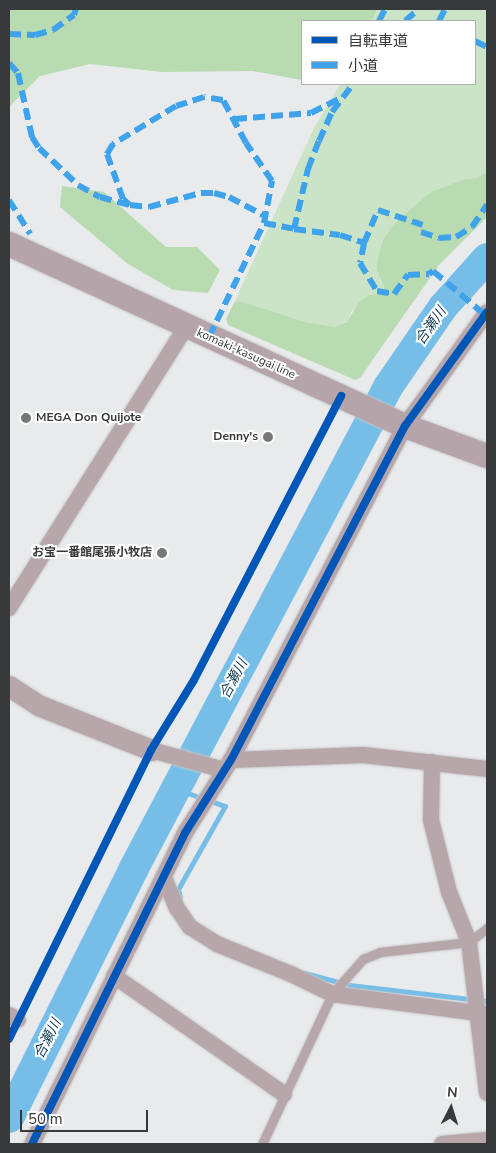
<!DOCTYPE html>
<meta charset="utf-8">
<style>
body{margin:0}
#map{position:relative;width:496px;height:1153px;overflow:hidden;background:#e9eaec;font-family:"Nunito Sans","Noto Sans JP",sans-serif}
div>[style]{position:absolute}
[style*='--x']{left:calc(var(--x)*1px);top:calc(var(--y)*1px);width:calc(var(--w)*1px);rotate:calc(var(--a)*1deg)}
.green>*{inset:0;background:#cbe4c7}
.forest>*{inset:0;background:#b8dbb1}
.stream>*{height:5px;margin:-2.5px;padding:0 2.5px;transform-origin:2.5px;border-radius:2.5px;background:#76bee7}
.river>*{height:30px;margin:-15px;padding:0 15px;transform-origin:15px;border-radius:15px;background:#76bee7}
.roads{filter:drop-shadow(0 0 1px #c6c7c8) drop-shadow(0 0 1px #c6c7c8)}
.service>*{height:9px;margin:-4.5px;padding:0 4.5px;transform-origin:4.5px;border-radius:4.5px;background:#b7a7ab}
.minor>*{height:16px;margin:-8px;padding:0 8px;transform-origin:8px;border-radius:8px;background:#b7a7ab}
.tertiary>*{height:21px;margin:-10.5px;padding:0 10.5px;transform-origin:10.5px;border-radius:10.5px;background:#b7a7ab}
.secondary>*{height:24px;margin:-12px;padding:0 12px;transform-origin:12px;border-radius:12px;background:#b5a4aa}
.quiet>*{height:6px;margin-top:-3px;transform-origin:0;background:repeating-linear-gradient(90deg,#3fa3ec 0 12px,transparent 0 18px)}
.cycleway>*{height:8px;margin:-4px;padding:0 4px;transform-origin:4px;border-radius:4px;background:#0057b8}
.dots>*{width:14px;height:14px;translate:-50% -50%;box-sizing:border-box;border:2px solid #fff;border-radius:50%}
span{translate:-50% -50%;white-space:nowrap;text-align:center;line-height:1.15;-webkit-text-stroke:4px #fff;paint-order:stroke}
.street-label{font-size:12px;color:#38393a}
.poi-label{font-size:12px;color:#38393a;font-weight:700}
.left{translate:0 -50%;text-align:left}
.right{translate:-100% -50%;text-align:right}
.water-label{font-size:14px;color:#0f3a52;font-style:italic}
.frame{position:absolute;inset:0;border:10px solid #38393a;pointer-events:none}
.legend{position:absolute;left:301px;top:20px;width:175px;height:65px;box-sizing:border-box;background:#fff;border:1px solid #afb0b0;margin:0;padding:6px 9px;list-style:none;font-size:15px;color:#38393a}
.legend li{display:flex;align-items:center;gap:10px;height:25px}
.legend b{width:25px;border:1px solid #afb0b0}
.north{position:absolute;left:426px;top:1083px;width:50px;height:50px;-webkit-text-stroke:4px #fff;paint-order:stroke;rotate:5deg;font-size:14px;font-weight:700;line-height:20px;text-align:center;color:#38393a}
.north::after{content:'';display:block;margin:auto;width:18px;height:22px;background:#38393a;clip-path:polygon(50% 0,100% 100%,50% 72%,0 100%)}
.scale{position:absolute;left:20px;top:1110px;width:128px;height:22px;box-sizing:border-box;border:2px solid #38393a;border-top:0;padding-left:6px;font-size:15px;line-height:18px;white-space:nowrap;color:#38393a;-webkit-text-stroke:4px #fff;paint-order:stroke}
</style>
<div id="map">
<div class="green">
<i style="clip-path:polygon(378px 9px,487px 9px,487px 172px,476px 178px,465px 179px,431px 192px,408px 214px,380px 279px,384px 287px,380px 294px,369px 295px,351px 312px,348px 321px,334px 327px,305px 322px,240px 301px,234px 303px,314px 128px,340px 84px,475px 84px,475px 21px,371px 21px)"></i>
</div>
<div class="forest">
<i style="clip-path:polygon(9px 9px,378px 9px,371px 21px,302px 21px,302px 80px,253px 71px,162px 72px,90px 64px,40px 76px,9px 107px)"></i>
<i style="clip-path:polygon(487px 172px,487px 217px,439px 265px,360px 378px,355px 380px,228px 325px,226px 319px,234px 303px,240px 301px,305px 322px,334px 327px,347px 322px,359px 302px,369px 295px,380px 294px,384px 287px,377px 270px,378px 258px,383px 240px,394px 224px,431px 192px,465px 179px,476px 178px)"></i>
<i style="clip-path:polygon(62px 186px,104px 192px,166px 247px,197px 247px,220px 270px,208px 293px,173px 290px,128px 264px,60px 207px)"></i>
</div>
<div class="stream">
<i style="--x:176;--y:789;--w:52;--a:19.1"></i>
<i style="--x:225;--y:806;--w:95;--a:119.5"></i>
<i style="--x:178;--y:889;--w:8;--a:76"></i>
<i style="--x:305;--y:973;--w:46;--a:15.3"></i>
<i style="--x:349;--y:985;--w:139;--a:6.6"></i>
</div>
<div class="river">
<i style="--x:9;--y:1118;--w:280;--a:-63.4"></i>
<i style="--x:134;--y:868;--w:544;--a:-62.16"></i>
<i style="--x:388;--y:387;--w:97;--a:-55.5"></i>
<i style="--x:443;--y:307;--w:66;--a:-48.1"></i>
</div>
<div class="roads">
<div class="service">
<i style="--x:262;--y:1144;--w:166;--a:-65"></i>
<i style="--x:332;--y:994;--w:47;--a:-48.5"></i>
<i style="--x:363;--y:959;--w:18;--a:-22"></i>
<i style="--x:380;--y:952;--w:90;--a:-6.4"></i>
<i style="--x:469;--y:942;--w:23;--a:-38"></i>
</div>
<div class="minor">
<i style="--x:9;--y:608;--w:332;--a:-57.8"></i>
<i style="--x:151;--y:750;--w:76;--a:15.3"></i>
<i style="--x:231;--y:760;--w:132;--a:-2.2"></i>
<i style="--x:363;--y:755;--w:125;--a:6.4"></i>
<i style="--x:432;--y:762;--w:58;--a:91"></i>
<i style="--x:431;--y:820;--w:74;--a:76"></i>
<i style="--x:449;--y:892;--w:54;--a:68.2"></i>
<i style="--x:469;--y:942;--w:152;--a:83.2"></i>
<i style="--x:164;--y:878;--w:33;--a:67"></i>
<i style="--x:177;--y:908;--w:23;--a:56"></i>
<i style="--x:190;--y:927;--w:32;--a:32"></i>
<i style="--x:217;--y:944;--w:80;--a:22.1"></i>
<i style="--x:291;--y:974;--w:46;--a:26"></i>
<i style="--x:332;--y:994;--w:156;--a:7.4"></i>
<i style="--x:114;--y:976;--w:207;--a:34.8"></i>
<i style="--x:9;--y:1015;--w:10;--a:29"></i>
<i style="--x:32;--y:1144;--w:347;--a:-63.8"></i>
<i style="--x:185;--y:833;--w:86;--a:-57.8"></i>
<i style="--x:231;--y:760;--w:377;--a:-62.5"></i>
<i style="--x:405;--y:426;--w:140;--a:-54.3"></i>
<i style="--x:442;--y:1144;--w:45;--a:-5.1"></i>
</div>
<div class="tertiary">
<i style="--x:9;--y:686;--w:35;--a:33"></i>
<i style="--x:38;--y:705;--w:122;--a:21.7"></i>
</div>
<div class="secondary">
<i style="--x:9;--y:244;--w:436;--a:24.7"></i>
<i style="--x:405;--y:426;--w:87;--a:20.1"></i>
</div>
</div>
<div class="quiet">
<i style="--x:379;--y:21;--w:13;--a:-63"></i>
<i style="--x:405;--y:21;--w:18;--a:-41"></i>
<i style="--x:439;--y:21;--w:13;--a:-63"></i>
<i style="--x:9;--y:34;--w:26;--a:2"></i>
<i style="--x:35;--y:35;--w:19;--a:-16"></i>
<i style="--x:53;--y:30;--w:26;--a:-36"></i>
<i style="--x:74;--y:15;--w:6;--a:-72"></i>
<i style="--x:475;--y:41;--w:13;--a:27"></i>
<i style="--x:9;--y:63;--w:13;--a:48"></i>
<i style="--x:18;--y:73;--w:66;--a:77.7"></i>
<i style="--x:32;--y:137;--w:13;--a:58"></i>
<i style="--x:39;--y:148;--w:54;--a:43.5"></i>
<i style="--x:78;--y:185;--w:25;--a:29"></i>
<i style="--x:100;--y:197;--w:31;--a:15"></i>
<i style="--x:235;--y:119;--w:76;--a:-4.5"></i>
<i style="--x:311;--y:113;--w:34;--a:-27"></i>
<i style="--x:9;--y:200;--w:40;--a:58"></i>
<i style="--x:264;--y:223;--w:43;--a:-79.2"></i>
<i style="--x:272;--y:181;--w:46;--a:-124.4"></i>
<i style="--x:246;--y:143;--w:49;--a:-118.1"></i>
<i style="--x:223;--y:100;--w:19;--a:-171"></i>
<i style="--x:204;--y:97;--w:29;--a:162"></i>
<i style="--x:176;--y:106;--w:74;--a:148.9"></i>
<i style="--x:113;--y:144;--w:12;--a:121"></i>
<i style="--x:107;--y:154;--w:48;--a:70.4"></i>
<i style="--x:123;--y:199;--w:9;--a:41"></i>
<i style="--x:130;--y:205;--w:19;--a:6"></i>
<i style="--x:149;--y:207;--w:54;--a:-15.1"></i>
<i style="--x:201;--y:193;--w:13;--a:0"></i>
<i style="--x:214;--y:193;--w:16;--a:15"></i>
<i style="--x:229;--y:197;--w:41;--a:27.8"></i>
<i style="--x:294;--y:229;--w:46;--a:7.4"></i>
<i style="--x:340;--y:235;--w:25;--a:18"></i>
<i style="--x:364;--y:243;--w:36;--a:-67"></i>
<i style="--x:378;--y:210;--w:47;--a:18.4"></i>
<i style="--x:421;--y:232;--w:19;--a:18"></i>
<i style="--x:439;--y:238;--w:17;--a:-3"></i>
<i style="--x:456;--y:237;--w:19;--a:-32"></i>
<i style="--x:472;--y:227;--w:27;--a:-56"></i>
<i style="--x:364;--y:243;--w:20;--a:101"></i>
<i style="--x:360;--y:263;--w:33;--a:59"></i>
<i style="--x:377;--y:291;--w:17;--a:10"></i>
<i style="--x:394;--y:294;--w:24;--a:-54"></i>
<i style="--x:408;--y:275;--w:21;--a:-3"></i>
<i style="--x:429;--y:274;--w:5;--a:-37"></i>
<i style="--x:433;--y:271;--w:68;--a:40.2"></i>
<i style="--x:209;--y:337;--w:127;--a:-64.2"></i>
<i style="--x:264;--y:223;--w:31;--a:11"></i>
<i style="--x:294;--y:229;--w:62;--a:-76.9"></i>
<i style="--x:308;--y:169;--w:30;--a:-69"></i>
<i style="--x:319;--y:141;--w:32;--a:-66"></i>
<i style="--x:332;--y:112;--w:35;--a:-53"></i>
</div>
<div class="cycleway">
<i style="--x:9;--y:1039;--w:322;--a:-63.8"></i>
<i style="--x:151;--y:750;--w:82;--a:-58.4"></i>
<i style="--x:194;--y:680;--w:320;--a:-62.6"></i>
<i style="--x:32;--y:1144;--w:347;--a:-63.8"></i>
<i style="--x:185;--y:833;--w:86;--a:-57.8"></i>
<i style="--x:231;--y:760;--w:377;--a:-62.5"></i>
<i style="--x:405;--y:426;--w:140;--a:-54.3"></i>
</div>
<div class="dots">
<i style="left:26px;top:418px;background:#767778"></i>
<i style="left:268px;top:437px;background:#767778"></i>
<i style="left:162px;top:553px;background:#767778"></i>
</div>
<div class="street-label">
<span style="left:246px;top:354px;rotate:24deg">komaki-kasugai line</span>
</div>
<div class="poi-label">
<span class="left" style="left:36px;top:418px">MEGA Don Quijote</span>
<span class="right" style="left:258px;top:437px">Denny's</span>
<span class="right" style="left:152px;top:553px">お宝一番館尾張小牧店</span>
</div>
<div class="water-label">
<span style="left:431px;top:326px;rotate:-55deg">合瀬川</span>
<span style="left:234px;top:679px;rotate:-62deg">合瀬川</span>
<span style="left:48px;top:1039px;rotate:-63deg">合瀬川</span>
</div>
<div class="frame"></div>
<ul class="legend">
<li><b style="height:6px;background:#0057b8"></b>自転車道</li>
<li><b style="height:6px;background:#3fa3ec"></b>小道</li>
</ul>
<div class="north">N</div>
<div class="scale">50 m</div>
</div>
